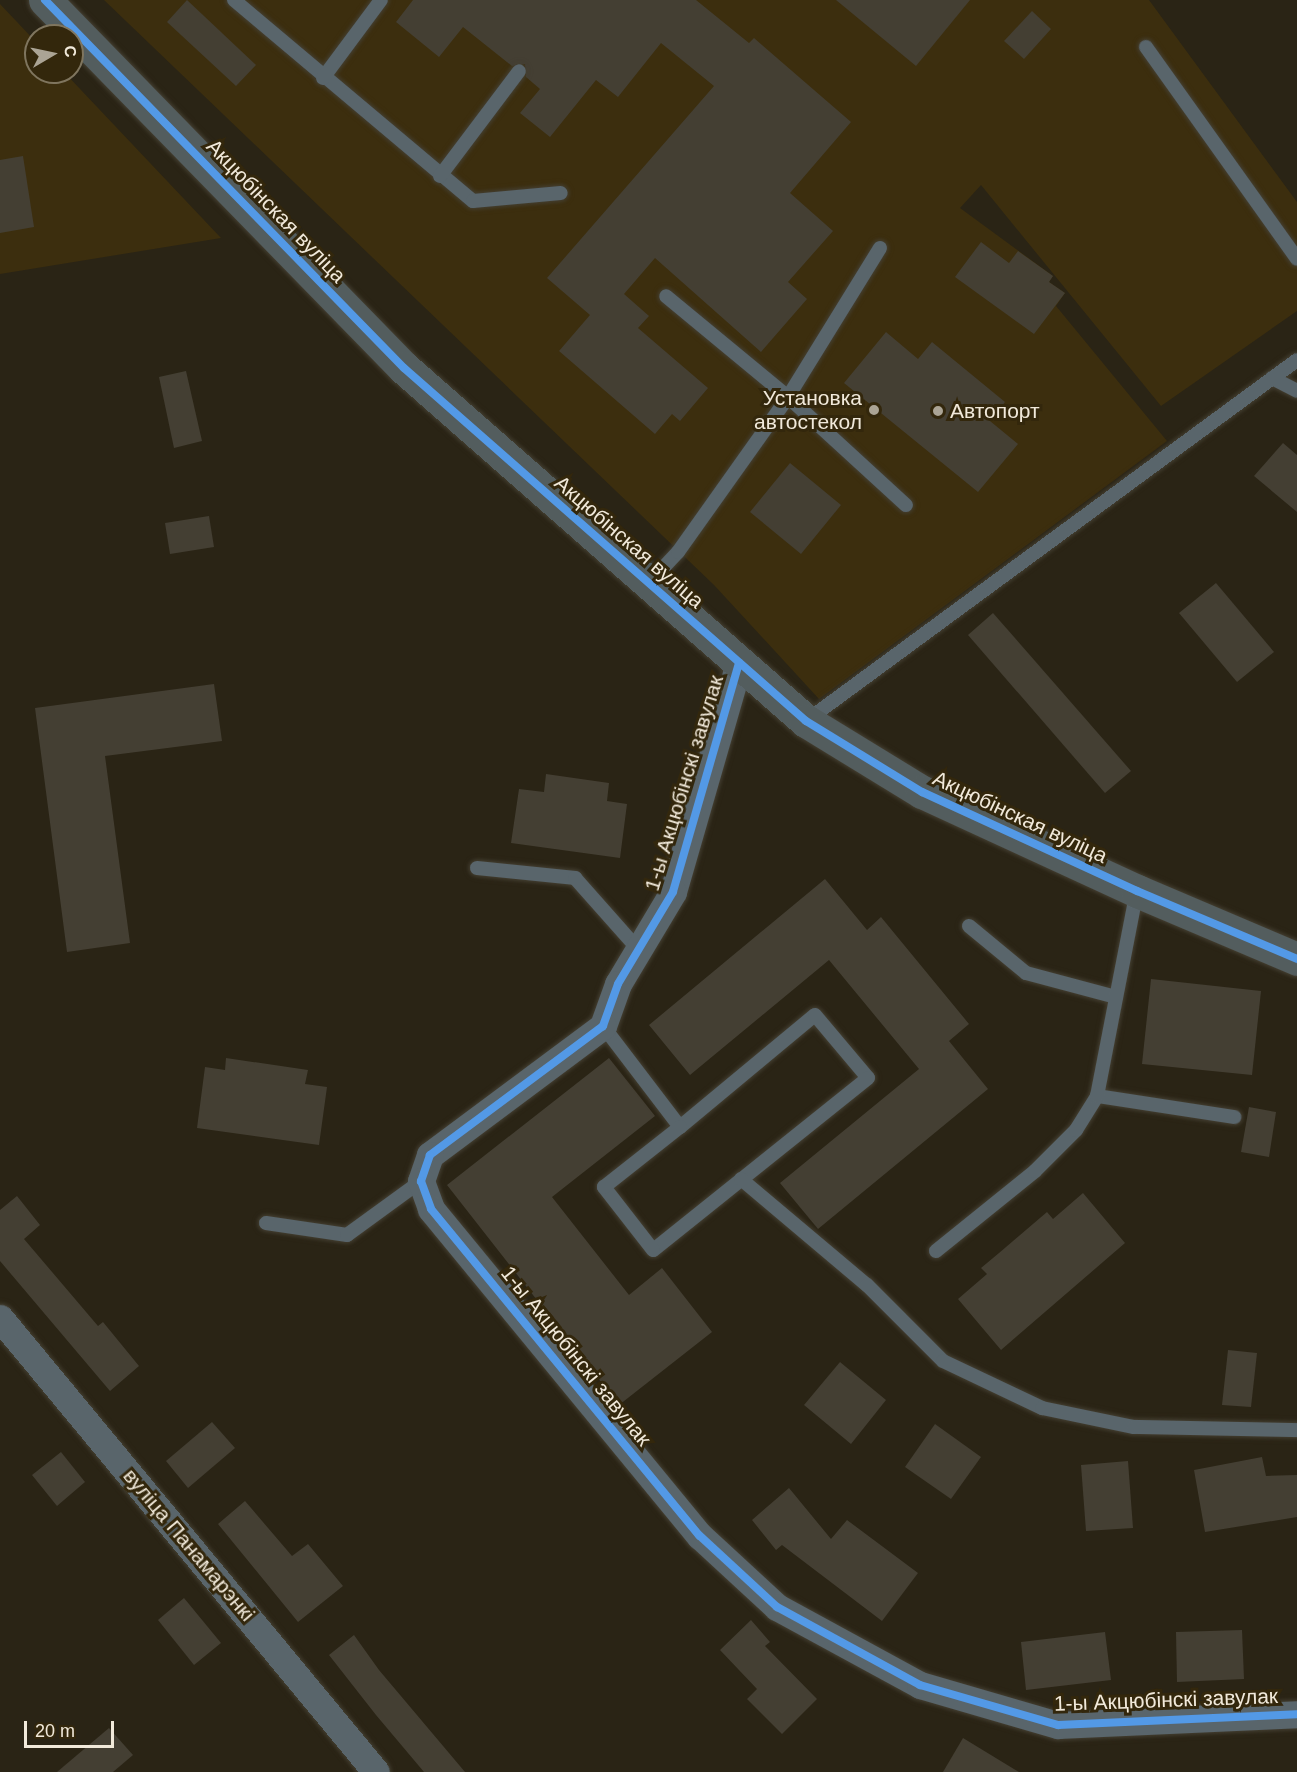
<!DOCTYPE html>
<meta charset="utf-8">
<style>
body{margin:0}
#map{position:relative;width:1297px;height:1772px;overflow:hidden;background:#2a2415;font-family:Arial,sans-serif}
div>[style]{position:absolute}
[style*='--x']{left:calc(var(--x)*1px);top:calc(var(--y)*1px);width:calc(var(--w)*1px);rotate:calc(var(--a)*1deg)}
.built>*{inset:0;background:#3c2e0e}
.building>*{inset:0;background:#443f33}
.roads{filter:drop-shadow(0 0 2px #443f32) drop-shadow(0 0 2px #443f32)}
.lane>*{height:14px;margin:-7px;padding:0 7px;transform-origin:7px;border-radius:7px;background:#59656b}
.street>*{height:27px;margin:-13.5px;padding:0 13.5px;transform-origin:13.5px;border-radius:13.5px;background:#59656b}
.secondary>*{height:33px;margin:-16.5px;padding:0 16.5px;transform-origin:16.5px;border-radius:16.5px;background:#535d5e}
.cycleway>*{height:8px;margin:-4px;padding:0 4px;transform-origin:4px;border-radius:4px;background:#5399e6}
.dots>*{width:16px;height:16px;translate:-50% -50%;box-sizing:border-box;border:3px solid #33270c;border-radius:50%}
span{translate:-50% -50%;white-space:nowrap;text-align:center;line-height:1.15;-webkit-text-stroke:6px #33270c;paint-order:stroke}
.street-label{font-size:21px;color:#f1e9da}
.poi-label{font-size:21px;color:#f1e9da}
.right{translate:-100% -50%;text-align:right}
.left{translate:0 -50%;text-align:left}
.north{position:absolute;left:24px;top:24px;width:60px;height:60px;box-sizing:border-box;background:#33270c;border:2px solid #7f755e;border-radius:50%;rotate:81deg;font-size:16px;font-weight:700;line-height:24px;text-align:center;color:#f1e9da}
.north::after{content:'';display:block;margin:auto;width:21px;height:27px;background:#aba495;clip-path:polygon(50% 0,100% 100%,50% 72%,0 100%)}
.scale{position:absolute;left:24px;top:1721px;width:90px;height:27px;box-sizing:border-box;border:3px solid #f1e9da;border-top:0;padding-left:8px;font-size:18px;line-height:21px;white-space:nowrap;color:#f1e9da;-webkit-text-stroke:4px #33270c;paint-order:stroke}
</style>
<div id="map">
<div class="built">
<i style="clip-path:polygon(104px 0,1149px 0,1297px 202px,1297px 311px,1161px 406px,981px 185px,960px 208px,1053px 276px,1049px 282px,1065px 293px,1056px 306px,1167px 441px,819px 699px,714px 585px)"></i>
<i style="clip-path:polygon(0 4px,36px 42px,36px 72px,64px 72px,221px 238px,0 274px)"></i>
</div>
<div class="building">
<i style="clip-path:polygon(187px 0,256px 65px,236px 86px,167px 22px)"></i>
<i style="clip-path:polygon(413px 0,696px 0,749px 43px,754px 38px,851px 122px,790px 193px,833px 231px,788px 282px,807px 299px,761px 352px,655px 258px,624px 294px,649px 316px,638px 328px,708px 388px,680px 421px,672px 414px,655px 434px,559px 351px,590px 315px,547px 278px,714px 86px,661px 43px,618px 97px,596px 80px,550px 137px,520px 113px,540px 89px,526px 77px,525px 64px,512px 66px,463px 27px,439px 57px,396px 22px)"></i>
<i style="clip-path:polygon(836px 0,970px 0,916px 66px)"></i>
<i style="clip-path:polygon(1032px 11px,1051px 29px,1024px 59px,1004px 41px)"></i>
<i style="clip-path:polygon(23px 156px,34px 227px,0 233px,0 160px)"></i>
<i style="clip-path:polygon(981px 242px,1009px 263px,1018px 251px,1053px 276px,1049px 282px,1065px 293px,1034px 334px,955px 277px)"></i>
<i style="clip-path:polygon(886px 332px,918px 359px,932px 342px,1005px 402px,990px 421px,1018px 444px,978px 492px,844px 383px)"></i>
<i style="clip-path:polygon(186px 371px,202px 441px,174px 448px,159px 377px)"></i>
<i style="clip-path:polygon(1283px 443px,1297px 455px,1297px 512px,1254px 476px)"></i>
<i style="clip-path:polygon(790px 463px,841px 505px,801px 554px,750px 512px)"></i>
<i style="clip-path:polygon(209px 516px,214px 547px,170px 554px,165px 523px)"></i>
<i style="clip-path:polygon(1216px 583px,1274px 652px,1237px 682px,1179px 613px)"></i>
<i style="clip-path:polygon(993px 613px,1131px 771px,1105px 793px,968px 635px)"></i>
<i style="clip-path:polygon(214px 684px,222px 741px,105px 756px,130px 943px,67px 952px,35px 708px)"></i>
<i style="clip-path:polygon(546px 774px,609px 783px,607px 801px,627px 804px,620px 858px,511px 843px,519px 789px,544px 792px)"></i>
<i style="clip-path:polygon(825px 879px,867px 930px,881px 917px,969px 1024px,949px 1041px,988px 1089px,818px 1229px,780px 1183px,919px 1069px,829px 960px,690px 1075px,649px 1025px)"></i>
<i style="clip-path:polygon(1151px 979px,1261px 991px,1252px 1075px,1142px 1064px)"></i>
<i style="clip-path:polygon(226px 1058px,308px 1070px,305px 1084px,327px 1087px,319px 1145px,197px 1128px,205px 1067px,225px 1070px)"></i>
<i style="clip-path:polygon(609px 1058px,655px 1116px,552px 1197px,629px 1295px,662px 1268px,712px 1332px,619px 1405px,447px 1185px)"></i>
<i style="clip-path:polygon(1249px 1107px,1276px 1112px,1269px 1157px,1241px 1152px)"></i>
<i style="clip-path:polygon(1083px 1193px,1125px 1243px,1001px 1350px,958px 1299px,987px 1274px,981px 1268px,999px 1253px,1047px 1212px,1053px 1219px)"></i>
<i style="clip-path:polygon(17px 1196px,40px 1225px,24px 1239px,98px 1326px,103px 1322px,139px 1366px,110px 1391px,0 1261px,0 1210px)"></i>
<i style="clip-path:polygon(1228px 1350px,1257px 1353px,1251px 1407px,1222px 1405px)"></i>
<i style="clip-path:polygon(840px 1362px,886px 1400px,851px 1444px,804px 1405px)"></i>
<i style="clip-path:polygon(212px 1422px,235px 1448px,188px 1488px,166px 1461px)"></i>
<i style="clip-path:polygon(935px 1424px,981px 1457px,951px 1499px,905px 1467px)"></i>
<i style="clip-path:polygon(61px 1452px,85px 1482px,57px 1506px,32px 1475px)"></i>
<i style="clip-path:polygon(1262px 1457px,1266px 1476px,1297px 1475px,1297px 1517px,1205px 1532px,1194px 1470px)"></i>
<i style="clip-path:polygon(1128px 1461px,1133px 1528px,1086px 1531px,1081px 1465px)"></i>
<i style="clip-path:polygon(789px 1488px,831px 1539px,847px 1520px,918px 1573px,882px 1621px,782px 1545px,776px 1550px,752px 1520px)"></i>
<i style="clip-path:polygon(245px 1501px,292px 1556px,308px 1544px,343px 1586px,298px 1622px,218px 1524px)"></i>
<i style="clip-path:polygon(184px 1598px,221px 1643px,194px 1665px,158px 1620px)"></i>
<i style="clip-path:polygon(751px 1620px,770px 1642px,765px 1646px,817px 1699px,782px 1734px,747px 1699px,757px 1689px,720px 1650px)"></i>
<i style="clip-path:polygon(1242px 1630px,1244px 1679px,1177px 1682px,1176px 1632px)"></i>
<i style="clip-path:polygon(1105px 1632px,1111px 1680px,1026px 1690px,1021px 1642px)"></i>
<i style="clip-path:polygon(354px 1635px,379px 1670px,465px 1772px,424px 1772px,376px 1715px,329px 1655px)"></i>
<i style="clip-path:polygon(109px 1728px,133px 1755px,113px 1772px,57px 1772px)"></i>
<i style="clip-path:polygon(963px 1738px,1019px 1772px,943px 1772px)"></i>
</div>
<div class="roads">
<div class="lane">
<i style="--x:234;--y:0;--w:312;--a:40.1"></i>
<i style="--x:473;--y:201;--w:88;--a:-5.2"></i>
<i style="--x:1146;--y:47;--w:260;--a:54.5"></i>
<i style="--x:323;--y:78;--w:97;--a:-53.4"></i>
<i style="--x:440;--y:176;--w:131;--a:-53"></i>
<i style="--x:880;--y:248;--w:175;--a:121.7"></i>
<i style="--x:788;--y:397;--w:160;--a:42.5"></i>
<i style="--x:1272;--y:378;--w:28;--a:27"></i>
<i style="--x:649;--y:583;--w:42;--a:-46.9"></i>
<i style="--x:678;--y:552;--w:190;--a:-54.6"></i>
<i style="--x:788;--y:397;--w:158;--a:-140.4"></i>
<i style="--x:806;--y:721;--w:609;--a:-36.32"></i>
<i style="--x:477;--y:868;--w:99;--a:5.8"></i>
<i style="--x:575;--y:878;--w:95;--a:48.4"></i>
<i style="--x:969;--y:926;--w:74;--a:39.5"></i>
<i style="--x:1026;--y:973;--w:93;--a:14.9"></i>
<i style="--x:603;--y:1026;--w:127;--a:52.7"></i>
<i style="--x:680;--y:1127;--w:175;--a:-39.7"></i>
<i style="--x:815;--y:1015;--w:82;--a:49.9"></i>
<i style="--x:868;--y:1078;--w:275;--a:141.3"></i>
<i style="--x:653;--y:1250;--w:80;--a:-127.9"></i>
<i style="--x:604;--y:1187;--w:97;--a:-38.3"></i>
<i style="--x:1097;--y:1096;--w:139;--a:8.7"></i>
<i style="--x:741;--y:1179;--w:165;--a:40.1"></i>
<i style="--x:867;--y:1285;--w:107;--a:45"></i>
<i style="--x:943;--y:1361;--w:110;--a:25.4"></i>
<i style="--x:1042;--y:1408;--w:94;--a:11.7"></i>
<i style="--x:1134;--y:1427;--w:163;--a:1.1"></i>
<i style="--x:266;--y:1223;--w:82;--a:8.4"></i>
<i style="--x:347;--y:1235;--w:92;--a:-36.1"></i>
<i style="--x:936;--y:1251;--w:127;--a:-38.9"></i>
<i style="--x:1035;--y:1171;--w:58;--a:-45"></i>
<i style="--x:1076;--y:1130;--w:40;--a:-58"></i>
<i style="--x:1097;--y:1096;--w:209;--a:-79"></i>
</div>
<div class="street">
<i style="--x:739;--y:663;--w:238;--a:106.1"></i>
<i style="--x:673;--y:892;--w:107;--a:120.9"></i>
<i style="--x:618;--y:984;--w:45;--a:109.7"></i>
<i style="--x:603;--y:1026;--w:216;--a:143.3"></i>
<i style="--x:430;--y:1155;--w:28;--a:109"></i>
<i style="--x:421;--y:1181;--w:30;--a:70"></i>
<i style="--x:431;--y:1209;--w:423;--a:50.6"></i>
<i style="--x:700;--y:1536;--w:105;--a:42.7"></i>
<i style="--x:777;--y:1607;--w:163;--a:28.6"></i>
<i style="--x:920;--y:1685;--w:144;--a:16.2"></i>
<i style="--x:1058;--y:1725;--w:239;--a:-2.6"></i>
<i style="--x:0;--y:1318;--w:589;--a:50.37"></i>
</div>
<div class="secondary">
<i style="--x:45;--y:0;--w:514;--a:45.71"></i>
<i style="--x:404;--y:368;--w:535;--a:41.29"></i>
<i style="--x:806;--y:721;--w:136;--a:31.5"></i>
<i style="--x:922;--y:792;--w:237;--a:24.7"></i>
<i style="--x:1137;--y:891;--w:174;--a:23"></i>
</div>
</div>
<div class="cycleway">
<i style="--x:45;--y:0;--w:514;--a:45.71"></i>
<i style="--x:404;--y:368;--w:535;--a:41.29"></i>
<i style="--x:806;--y:721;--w:136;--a:31.5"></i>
<i style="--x:922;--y:792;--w:237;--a:24.7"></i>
<i style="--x:1137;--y:891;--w:174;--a:23"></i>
<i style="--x:739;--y:663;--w:238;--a:106.1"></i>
<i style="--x:673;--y:892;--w:107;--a:120.9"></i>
<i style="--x:618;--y:984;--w:45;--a:109.7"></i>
<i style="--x:603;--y:1026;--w:216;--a:143.3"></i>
<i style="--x:430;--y:1155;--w:28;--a:109"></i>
<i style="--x:421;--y:1181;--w:30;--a:70"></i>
<i style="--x:431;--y:1209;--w:423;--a:50.6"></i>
<i style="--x:700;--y:1536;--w:105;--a:42.7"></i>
<i style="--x:777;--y:1607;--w:163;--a:28.6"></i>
<i style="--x:920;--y:1685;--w:144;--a:16.2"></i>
<i style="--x:1058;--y:1725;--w:239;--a:-2.6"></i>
</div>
<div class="dots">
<i style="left:874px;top:410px;background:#aba495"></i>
<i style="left:938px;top:411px;background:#aba495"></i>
</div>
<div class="street-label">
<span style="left:276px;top:211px;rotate:46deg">Акцюбінская вуліца</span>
<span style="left:629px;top:542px;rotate:41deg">Акцюбінская вуліца</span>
<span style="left:684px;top:783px;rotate:-73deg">1-ы Акцюбінскі завулак</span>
<span style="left:1020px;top:817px;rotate:25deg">Акцюбінская вуліца</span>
<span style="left:576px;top:1356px;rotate:51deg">1-ы Акцюбінскі завулак</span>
<span style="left:189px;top:1545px;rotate:50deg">вуліца Панамарэнкі</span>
<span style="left:1166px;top:1700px;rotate:-2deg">1-ы Акцюбінскі завулак</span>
</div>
<div class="poi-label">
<span class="right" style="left:862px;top:410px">Установка<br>автостекол</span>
<span class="left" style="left:950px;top:411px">Автопорт</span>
</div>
<div class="north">С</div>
<div class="scale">20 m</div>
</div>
